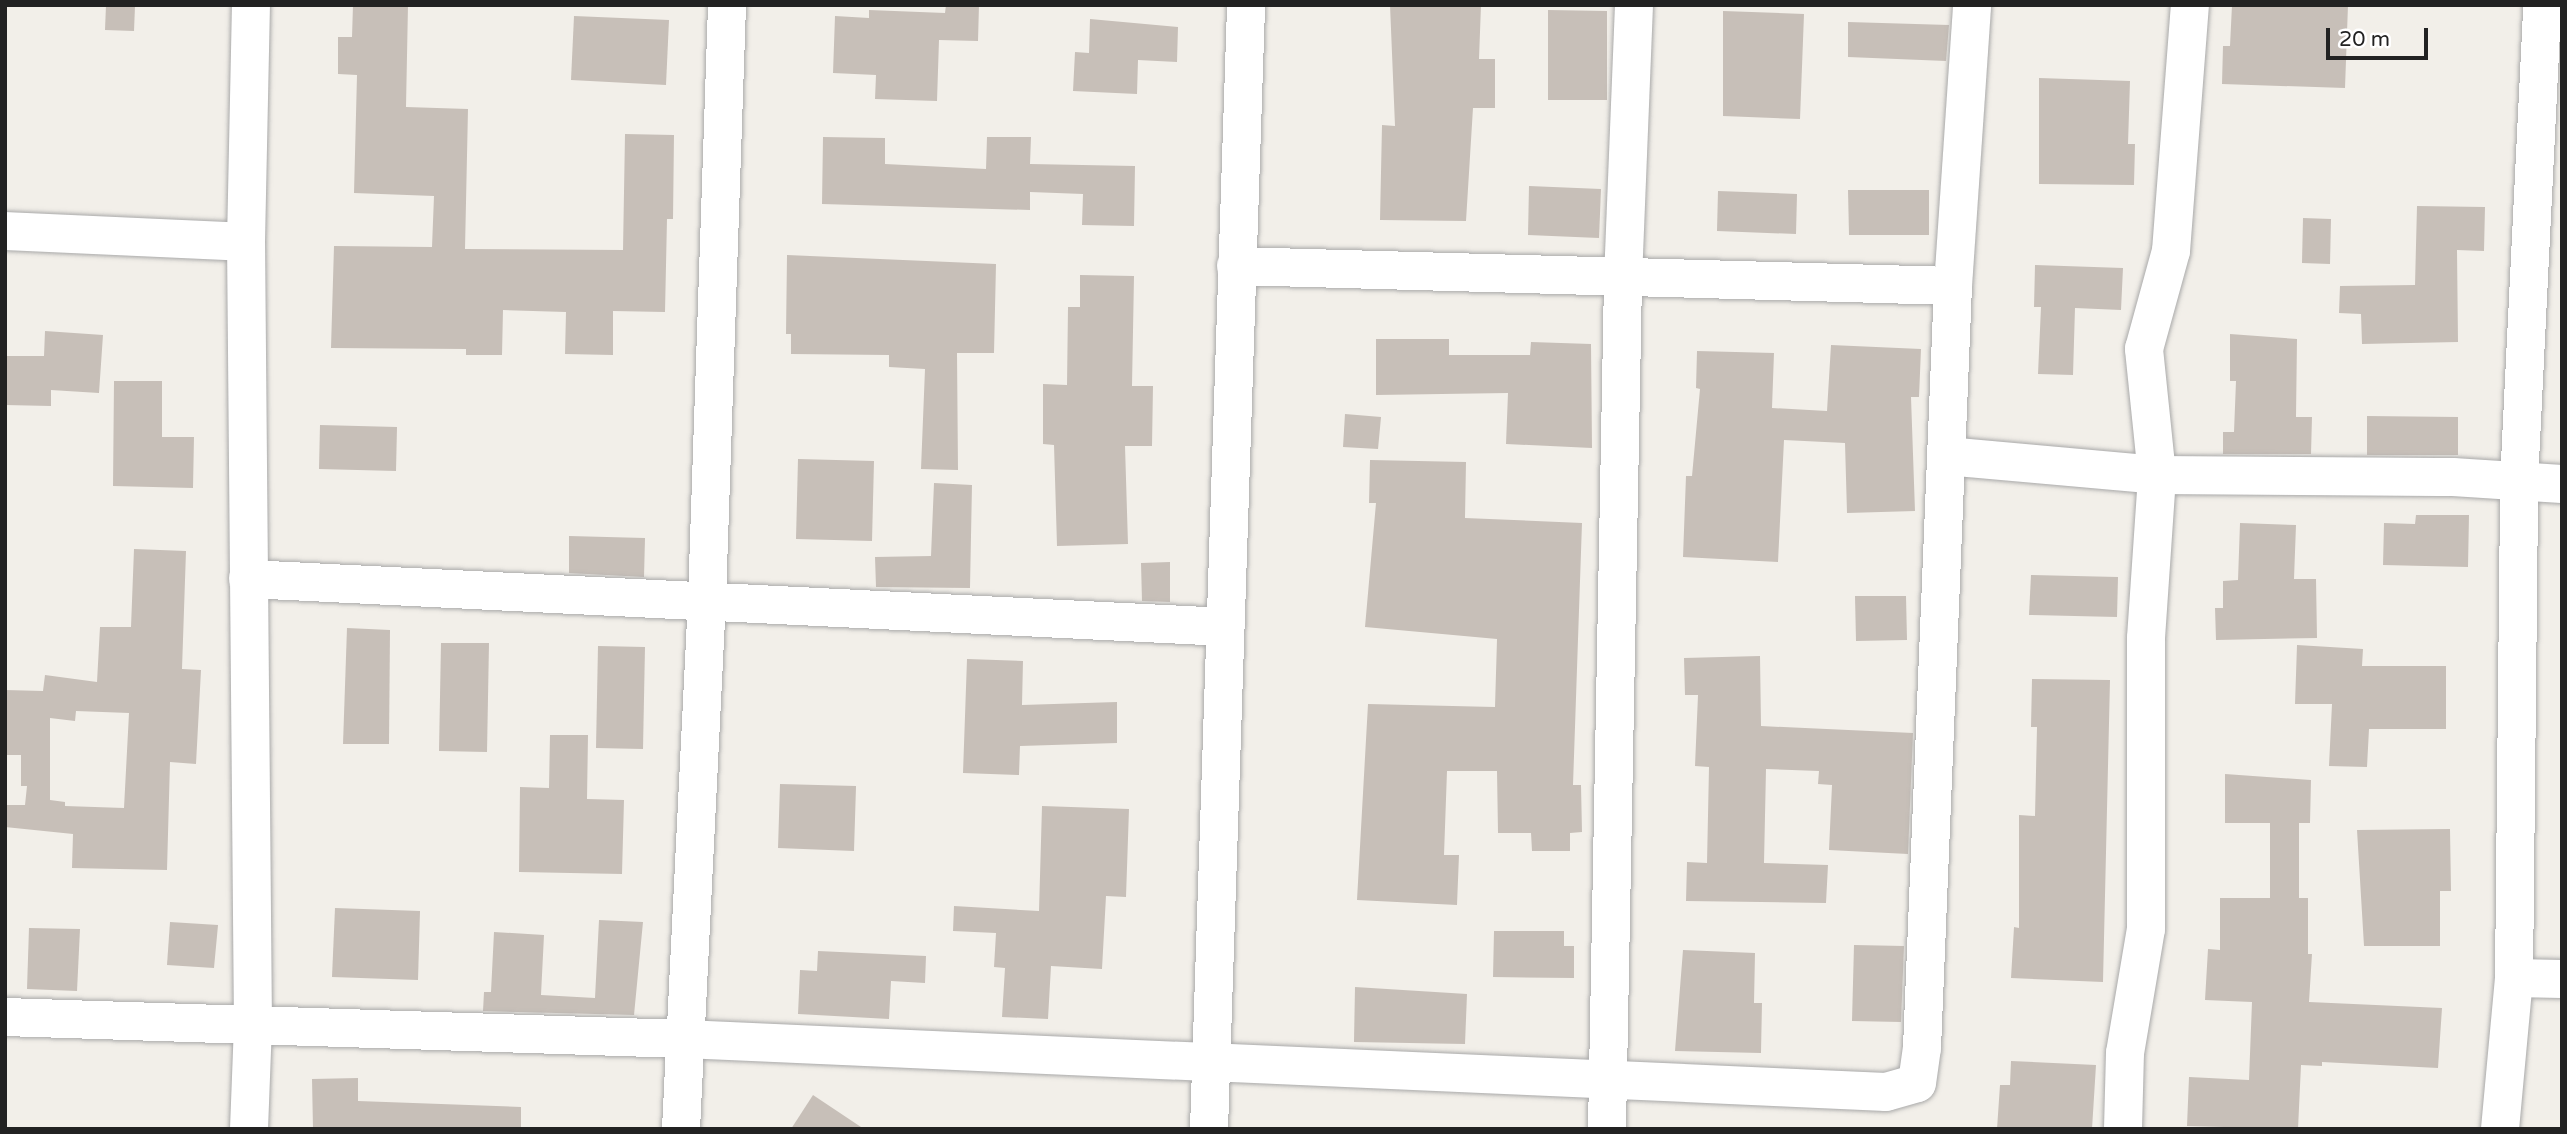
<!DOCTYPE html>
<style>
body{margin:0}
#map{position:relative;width:2567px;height:1134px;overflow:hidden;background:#f2efe9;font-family:"Varela Round",sans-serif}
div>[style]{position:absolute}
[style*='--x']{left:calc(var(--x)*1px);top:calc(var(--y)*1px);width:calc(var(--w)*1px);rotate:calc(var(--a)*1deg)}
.building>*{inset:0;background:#c7bfb8}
.roads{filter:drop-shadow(0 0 2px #a9a9a9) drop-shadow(0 0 2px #a9a9a9)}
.minor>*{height:38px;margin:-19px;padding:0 19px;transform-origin:19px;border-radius:19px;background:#fff}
span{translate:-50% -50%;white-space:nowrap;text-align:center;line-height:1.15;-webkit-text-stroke:6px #fff;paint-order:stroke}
.frame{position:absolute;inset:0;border:7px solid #222;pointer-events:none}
.scale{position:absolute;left:2326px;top:28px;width:102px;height:32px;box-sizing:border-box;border:4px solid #222;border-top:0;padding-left:9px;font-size:21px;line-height:24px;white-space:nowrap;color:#222;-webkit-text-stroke:5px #fff;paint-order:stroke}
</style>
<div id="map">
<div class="building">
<i style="clip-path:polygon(106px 5px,135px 6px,134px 31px,105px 30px)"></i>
<i style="clip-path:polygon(353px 5px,408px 5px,406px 107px,468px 109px,465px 249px,623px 250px,625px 134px,674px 135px,673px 219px,667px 219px,665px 312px,613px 311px,613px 355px,565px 354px,566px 312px,503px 310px,502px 355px,466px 355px,466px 349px,331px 348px,334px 246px,432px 247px,434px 196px,354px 193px,357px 75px,338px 74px,338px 37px,352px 37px)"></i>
<i style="clip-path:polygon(946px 5px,979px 5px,978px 41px,939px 40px,937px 101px,875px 99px,876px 75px,833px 73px,835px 16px,869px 18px,869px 10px,945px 13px)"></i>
<i style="clip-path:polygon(1390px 5px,1481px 5px,1479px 59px,1495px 59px,1495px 108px,1473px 108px,1466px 221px,1380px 220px,1382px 125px,1395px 126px)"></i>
<i style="clip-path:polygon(2232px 5px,2348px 5px,2345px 88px,2222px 84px,2223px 46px,2230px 46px)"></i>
<i style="clip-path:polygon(1548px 10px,1607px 11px,1607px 100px,1548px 100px)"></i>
<i style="clip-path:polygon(1723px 11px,1804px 14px,1800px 119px,1723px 116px)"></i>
<i style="clip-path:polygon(574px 16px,669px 20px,666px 85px,571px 80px)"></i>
<i style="clip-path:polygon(1090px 19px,1178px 27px,1177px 62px,1138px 60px,1137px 94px,1073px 91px,1075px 52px,1089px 53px)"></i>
<i style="clip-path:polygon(1848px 22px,1949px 25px,1946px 61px,1848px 57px)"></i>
<i style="clip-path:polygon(2039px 78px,2130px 81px,2128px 144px,2135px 144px,2134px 185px,2039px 184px)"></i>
<i style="clip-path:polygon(823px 137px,885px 138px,885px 164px,986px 169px,987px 137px,1031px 137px,1030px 164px,1135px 166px,1134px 226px,1082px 225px,1083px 194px,1030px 192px,1030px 210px,822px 204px)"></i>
<i style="clip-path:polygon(1529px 186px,1601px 189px,1599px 238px,1528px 235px)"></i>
<i style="clip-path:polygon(1848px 190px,1929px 190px,1929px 235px,1849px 235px)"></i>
<i style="clip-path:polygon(1718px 191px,1797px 194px,1796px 234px,1717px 231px)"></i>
<i style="clip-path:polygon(2417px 206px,2485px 207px,2484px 251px,2457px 250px,2458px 342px,2362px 344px,2361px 314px,2339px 313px,2340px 286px,2415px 285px)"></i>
<i style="clip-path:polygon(2303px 218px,2331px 219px,2330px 264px,2302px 263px)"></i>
<i style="clip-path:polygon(787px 255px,996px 264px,994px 353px,957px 353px,958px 470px,921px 469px,925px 369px,889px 367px,889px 355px,791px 354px,791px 334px,786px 334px)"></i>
<i style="clip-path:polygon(2035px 265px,2123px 268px,2121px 310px,2075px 308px,2073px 375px,2038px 374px,2041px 307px,2034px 307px)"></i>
<i style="clip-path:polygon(1080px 275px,1134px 276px,1132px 386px,1153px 386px,1152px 446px,1125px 446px,1128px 544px,1057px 546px,1054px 445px,1043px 444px,1043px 384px,1067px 385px,1068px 307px,1080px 307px)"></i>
<i style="clip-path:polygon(45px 331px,103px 335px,99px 393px,51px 390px,51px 406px,5px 405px,5px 356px,44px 356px)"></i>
<i style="clip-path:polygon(2230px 334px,2297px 339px,2296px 417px,2312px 417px,2311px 454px,2223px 454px,2223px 432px,2234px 432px,2236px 381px,2230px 381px)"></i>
<i style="clip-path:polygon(1376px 339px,1449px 339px,1449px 355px,1530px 355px,1531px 342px,1591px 344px,1592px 448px,1506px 444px,1508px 393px,1376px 395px)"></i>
<i style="clip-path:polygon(1831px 345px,1921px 349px,1919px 397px,1911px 397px,1915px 511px,1847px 513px,1845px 443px,1784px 440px,1778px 562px,1683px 557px,1686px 476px,1692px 476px,1700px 389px,1696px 388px,1697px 351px,1774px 353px,1772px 408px,1827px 411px)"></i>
<i style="clip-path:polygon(114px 381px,162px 381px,162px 437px,194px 437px,193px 488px,113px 486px)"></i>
<i style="clip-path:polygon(1345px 414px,1381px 417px,1378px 449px,1343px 447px)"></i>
<i style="clip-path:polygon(2367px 416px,2458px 417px,2458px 455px,2367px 455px)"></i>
<i style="clip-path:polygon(320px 425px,397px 427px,396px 471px,319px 469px)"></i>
<i style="clip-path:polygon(798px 459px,874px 461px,872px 541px,796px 539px)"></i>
<i style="clip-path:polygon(1370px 460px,1466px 462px,1465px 518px,1582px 523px,1573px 785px,1581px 785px,1582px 832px,1570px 833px,1570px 851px,1532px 851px,1531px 833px,1498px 833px,1497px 771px,1447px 771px,1444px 855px,1459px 855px,1457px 905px,1357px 900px,1368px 704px,1495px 707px,1497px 639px,1365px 627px,1376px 503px,1369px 503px)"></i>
<i style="clip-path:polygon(934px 483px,972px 485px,970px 588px,876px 587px,875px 557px,931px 556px)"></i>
<i style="clip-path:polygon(2416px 515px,2469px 515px,2468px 567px,2383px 565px,2384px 523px,2415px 524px)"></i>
<i style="clip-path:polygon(2240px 523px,2296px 525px,2294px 579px,2316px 579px,2317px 638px,2216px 640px,2215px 608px,2223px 608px,2223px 581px,2238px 580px)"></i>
<i style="clip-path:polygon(569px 536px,645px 538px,644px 577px,569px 573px)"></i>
<i style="clip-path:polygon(evenodd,134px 549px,186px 551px,182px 669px,201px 670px,196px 764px,170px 762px,167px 870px,72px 868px,73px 834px,5px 827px,5px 805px,25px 805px,27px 786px,21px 786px,21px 755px,5px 755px,5px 690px,43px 691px,45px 675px,97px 682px,100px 627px,131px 627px,134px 549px,76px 711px,129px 713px,124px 808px,65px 806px,65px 802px,50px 800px,50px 718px,75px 721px,76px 711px)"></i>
<i style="clip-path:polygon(1170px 562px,1170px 602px,1142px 601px,1141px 563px)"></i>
<i style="clip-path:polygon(2031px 575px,2118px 577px,2117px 617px,2029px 615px)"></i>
<i style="clip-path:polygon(1855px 596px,1906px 596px,1907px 640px,1856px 641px)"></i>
<i style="clip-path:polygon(347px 628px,390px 630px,389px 744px,343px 744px)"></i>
<i style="clip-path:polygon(441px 643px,489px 643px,487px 752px,439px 751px)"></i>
<i style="clip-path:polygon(2297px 645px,2363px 649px,2362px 666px,2446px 666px,2446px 729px,2369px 729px,2367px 767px,2329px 766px,2332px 704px,2295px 704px)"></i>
<i style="clip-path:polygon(598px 646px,645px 647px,643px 749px,596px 748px)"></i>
<i style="clip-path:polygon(1760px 656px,1761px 726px,1913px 733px,1908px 854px,1829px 850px,1832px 785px,1818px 784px,1819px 771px,1766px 769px,1764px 863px,1828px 865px,1826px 903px,1686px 901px,1687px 862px,1707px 863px,1709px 767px,1695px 766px,1698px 695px,1685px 695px,1684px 658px)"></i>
<i style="clip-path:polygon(967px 659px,1023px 661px,1022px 705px,1117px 702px,1117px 743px,1020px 746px,1019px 775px,963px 773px)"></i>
<i style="clip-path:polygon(2032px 679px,2110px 680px,2103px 982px,2011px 978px,2014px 927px,2019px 928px,2019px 815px,2035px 816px,2037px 727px,2031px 727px)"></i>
<i style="clip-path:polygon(550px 735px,588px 735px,587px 799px,624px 800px,622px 874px,519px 872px,520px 787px,549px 788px)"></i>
<i style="clip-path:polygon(2225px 774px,2311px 780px,2310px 823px,2299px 823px,2299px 898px,2308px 898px,2308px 954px,2312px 954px,2309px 1002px,2442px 1008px,2438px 1068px,2322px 1062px,2322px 1066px,2301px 1065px,2298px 1129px,2187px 1126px,2189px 1077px,2249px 1080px,2252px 1002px,2205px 1000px,2208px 949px,2220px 950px,2220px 898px,2270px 898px,2270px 823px,2225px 823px)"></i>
<i style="clip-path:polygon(780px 784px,856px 786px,854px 851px,778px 848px)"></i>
<i style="clip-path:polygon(1042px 806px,1129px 809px,1126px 897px,1106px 896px,1102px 969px,1051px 966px,1048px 1019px,1002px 1017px,1005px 968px,994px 967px,996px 933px,953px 931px,954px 906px,1039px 911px)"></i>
<i style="clip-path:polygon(2450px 829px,2451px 891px,2440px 891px,2440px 946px,2364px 946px,2357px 830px)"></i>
<i style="clip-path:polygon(335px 908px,420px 911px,418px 980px,332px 977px)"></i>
<i style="clip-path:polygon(599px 920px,643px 922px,634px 1015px,483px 1011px,484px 992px,491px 992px,494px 932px,544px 935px,541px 995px,595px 998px)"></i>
<i style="clip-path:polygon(170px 922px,218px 925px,214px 968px,167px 965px)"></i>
<i style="clip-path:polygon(29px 928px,80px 929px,77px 991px,27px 989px)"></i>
<i style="clip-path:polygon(1494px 931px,1564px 931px,1564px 946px,1574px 946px,1574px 978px,1493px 977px)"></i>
<i style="clip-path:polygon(1854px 945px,1904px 946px,1901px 1022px,1852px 1021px)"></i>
<i style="clip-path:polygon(1683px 950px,1755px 953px,1754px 1003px,1762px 1003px,1761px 1053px,1675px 1051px)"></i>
<i style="clip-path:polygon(818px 951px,926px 956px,925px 983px,891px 981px,889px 1019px,798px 1014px,800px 970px,817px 971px)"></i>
<i style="clip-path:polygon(1355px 987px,1467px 994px,1465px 1044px,1354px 1042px)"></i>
<i style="clip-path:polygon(2011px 1061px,2096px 1065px,2092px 1129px,1997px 1129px,2000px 1085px,2010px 1085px)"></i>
<i style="clip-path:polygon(358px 1078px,358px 1101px,521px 1107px,521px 1129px,313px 1129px,312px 1079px)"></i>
<i style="clip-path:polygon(813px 1095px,864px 1129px,791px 1129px)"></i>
</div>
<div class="roads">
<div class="minor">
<i style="--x:5;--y:231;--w:241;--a:2.6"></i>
<i style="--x:1236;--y:266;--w:717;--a:1.6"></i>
<i style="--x:1946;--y:456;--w:212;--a:5.1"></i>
<i style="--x:2157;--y:475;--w:296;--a:0.4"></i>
<i style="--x:2453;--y:477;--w:109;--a:3.7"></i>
<i style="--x:248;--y:579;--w:978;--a:2.81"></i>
<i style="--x:2514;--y:978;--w:48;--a:1.2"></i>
<i style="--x:5;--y:1017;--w:679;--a:1.86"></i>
<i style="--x:684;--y:1039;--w:1203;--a:2.52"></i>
<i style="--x:1886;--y:1092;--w:32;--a:-16"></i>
<i style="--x:1917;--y:1083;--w:35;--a:-82"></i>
<i style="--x:1922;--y:1048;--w:763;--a:-87.67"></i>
<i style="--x:1953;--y:286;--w:282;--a:-86.1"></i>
<i style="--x:249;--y:1129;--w:103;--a:-87.8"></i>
<i style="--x:253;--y:1026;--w:784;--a:-90.51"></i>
<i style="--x:246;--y:242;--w:237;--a:-88.8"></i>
<i style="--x:681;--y:1129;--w:531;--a:-87.19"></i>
<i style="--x:707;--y:599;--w:594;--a:-88.07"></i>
<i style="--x:1209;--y:1129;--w:1125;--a:-88.11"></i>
<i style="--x:1607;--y:1129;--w:850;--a:-88.92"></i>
<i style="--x:1623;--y:279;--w:274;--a:-87.7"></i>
<i style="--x:2123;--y:1129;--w:76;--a:-88.5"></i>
<i style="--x:2125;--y:1053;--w:126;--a:-80.4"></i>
<i style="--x:2146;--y:929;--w:291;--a:-90"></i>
<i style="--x:2146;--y:638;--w:163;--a:-86.1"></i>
<i style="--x:2157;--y:475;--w:127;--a:-95.9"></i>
<i style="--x:2144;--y:349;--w:102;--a:-74.6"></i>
<i style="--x:2171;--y:251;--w:247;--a:-85.6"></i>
<i style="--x:2500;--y:1129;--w:152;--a:-84.7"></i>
<i style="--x:2514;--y:978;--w:496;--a:-89.4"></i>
<i style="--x:2519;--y:482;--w:478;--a:-87.2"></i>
</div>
</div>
<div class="frame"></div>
<div class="scale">20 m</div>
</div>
